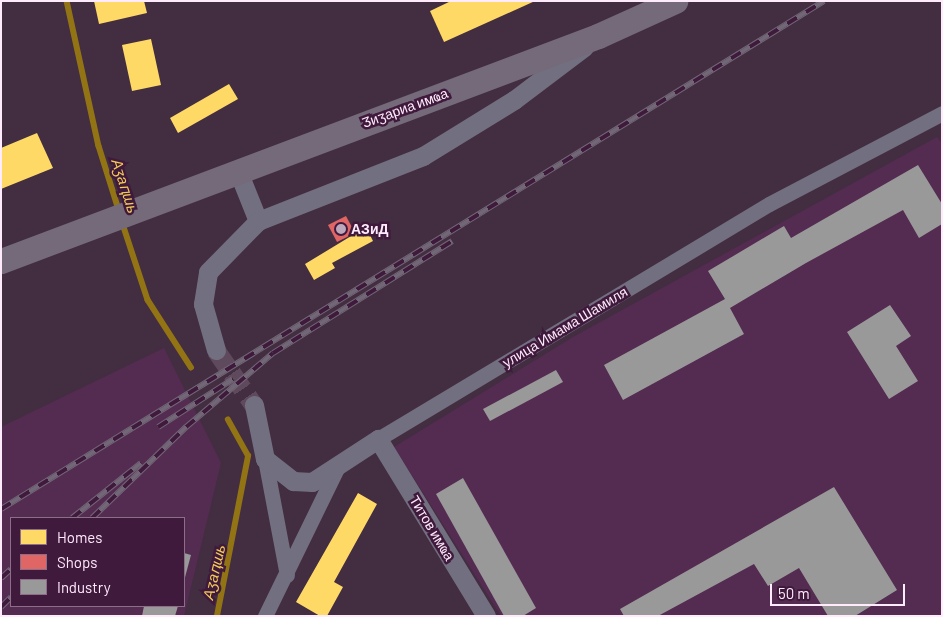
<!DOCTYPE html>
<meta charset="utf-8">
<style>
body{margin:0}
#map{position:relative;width:943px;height:617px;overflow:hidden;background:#432d41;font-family:Barlow,sans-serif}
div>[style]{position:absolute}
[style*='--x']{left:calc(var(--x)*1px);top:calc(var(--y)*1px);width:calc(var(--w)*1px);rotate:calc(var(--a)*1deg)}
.built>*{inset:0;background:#542b51}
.homes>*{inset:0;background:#ffd966}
.shops>*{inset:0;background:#e06666}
.industry>*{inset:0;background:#999}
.stream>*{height:5.5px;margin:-2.75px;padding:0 2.75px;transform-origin:2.75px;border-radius:2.75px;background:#927414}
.tertiary-tunnel>*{height:19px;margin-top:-9.5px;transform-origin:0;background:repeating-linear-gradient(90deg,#5f4a5d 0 19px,transparent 0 28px)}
.minor>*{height:15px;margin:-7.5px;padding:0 7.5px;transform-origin:7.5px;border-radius:7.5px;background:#726f80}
.tertiary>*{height:19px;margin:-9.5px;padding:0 9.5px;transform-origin:9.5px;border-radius:9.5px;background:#726f80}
.trunk>*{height:25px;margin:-12.5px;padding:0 12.5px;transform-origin:12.5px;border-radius:12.5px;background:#746a7a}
.rail>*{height:5.5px;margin-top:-2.75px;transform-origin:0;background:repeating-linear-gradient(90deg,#401a3d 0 11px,#726777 0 22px);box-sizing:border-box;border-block:1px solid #726777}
.dots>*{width:14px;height:14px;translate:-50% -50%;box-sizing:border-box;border:2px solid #401a3d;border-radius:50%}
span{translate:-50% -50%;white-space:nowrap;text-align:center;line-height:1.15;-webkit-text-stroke:5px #401a3d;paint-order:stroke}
.street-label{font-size:14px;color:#ffebfc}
.poi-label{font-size:14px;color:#ffebfc;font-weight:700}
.left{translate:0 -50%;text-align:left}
.water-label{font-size:15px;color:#f4cc56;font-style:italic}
.frame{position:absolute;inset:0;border:2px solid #ffebfc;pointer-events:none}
.legend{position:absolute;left:10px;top:517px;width:175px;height:90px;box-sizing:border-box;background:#401a3d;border:1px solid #8c6e89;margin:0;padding:6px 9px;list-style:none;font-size:15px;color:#ffebfc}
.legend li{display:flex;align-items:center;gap:10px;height:25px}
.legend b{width:25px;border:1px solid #8c6e89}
.scale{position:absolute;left:770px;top:584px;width:135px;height:22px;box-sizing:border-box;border:2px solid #ffebfc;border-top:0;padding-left:6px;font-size:15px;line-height:18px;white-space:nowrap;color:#ffebfc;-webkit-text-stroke:4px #401a3d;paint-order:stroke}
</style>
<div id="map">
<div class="built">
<i style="clip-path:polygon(937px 137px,942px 143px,942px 616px,501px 616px,394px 447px,573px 337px)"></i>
<i style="clip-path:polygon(evenodd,164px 348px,221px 463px,184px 616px,1px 616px,1px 427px,164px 348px,11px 518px,184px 518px,184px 606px,11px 606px,11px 518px)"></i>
</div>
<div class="homes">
<i style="clip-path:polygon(94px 1px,144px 1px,147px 13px,99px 24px)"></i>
<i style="clip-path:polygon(451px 1px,535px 1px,444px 42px,430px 11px)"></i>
<i style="clip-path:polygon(151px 39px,161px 85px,132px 91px,122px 45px)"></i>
<i style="clip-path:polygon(229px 84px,238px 99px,178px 133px,170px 118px)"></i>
<i style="clip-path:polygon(37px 133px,53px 168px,1px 189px,1px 148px)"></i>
<i style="clip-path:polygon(366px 227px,373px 241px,332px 263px,335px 268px,314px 280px,305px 264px)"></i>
<i style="clip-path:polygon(358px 493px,377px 504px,334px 582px,343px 587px,327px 616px,320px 616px,296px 602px)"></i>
</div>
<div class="shops">
<i style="clip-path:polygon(346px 216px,355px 233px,337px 242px,328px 225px)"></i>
</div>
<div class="industry">
<i style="clip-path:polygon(918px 165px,942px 204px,942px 224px,919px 238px,903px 210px,806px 263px,730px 308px,744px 334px,623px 400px,604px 365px,725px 299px,708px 271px,784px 226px,791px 238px)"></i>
<i style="clip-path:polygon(890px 305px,911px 336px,896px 346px,918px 381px,889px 399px,847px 332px)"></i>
<i style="clip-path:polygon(556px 370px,563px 382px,490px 421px,483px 409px)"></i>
<i style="clip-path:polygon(463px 478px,536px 608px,523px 616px,504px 616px,436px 494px)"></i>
<i style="clip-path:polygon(834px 487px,897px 590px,855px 616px,828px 616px,799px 568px,768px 586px,754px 564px,658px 616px,624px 616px,620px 609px)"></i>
<i style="clip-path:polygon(184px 553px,191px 555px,184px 581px)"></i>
<i style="clip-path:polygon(144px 606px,178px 606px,175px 616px,142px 616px)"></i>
</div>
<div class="stream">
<i style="--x:67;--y:1;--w:148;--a:77.6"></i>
<i style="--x:99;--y:146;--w:67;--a:72.6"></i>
<i style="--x:122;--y:221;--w:83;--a:71.8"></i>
<i style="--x:148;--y:300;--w:80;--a:57.3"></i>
<i style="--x:217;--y:616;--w:163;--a:-79"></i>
<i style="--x:248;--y:456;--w:41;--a:-119.1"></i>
</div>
<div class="tertiary-tunnel">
<i style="--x:216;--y:350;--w:67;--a:55.4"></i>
</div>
<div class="minor">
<i style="--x:378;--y:439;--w:456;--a:-31"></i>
<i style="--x:769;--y:204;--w:195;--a:-27.7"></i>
<i style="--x:265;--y:459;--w:118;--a:79.3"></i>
<i style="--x:265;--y:616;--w:169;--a:-64"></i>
</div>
<div class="tertiary">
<i style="--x:238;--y:171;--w:54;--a:68.2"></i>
<i style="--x:216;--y:350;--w:48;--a:-105.8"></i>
<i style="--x:203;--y:304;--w:32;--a:-81"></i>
<i style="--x:208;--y:272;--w:71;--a:-45.6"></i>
<i style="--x:258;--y:221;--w:177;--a:-21.5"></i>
<i style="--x:423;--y:156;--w:107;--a:-31.6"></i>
<i style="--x:514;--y:100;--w:88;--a:-37.1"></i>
<i style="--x:254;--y:405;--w:55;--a:78.5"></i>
<i style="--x:265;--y:459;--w:36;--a:38"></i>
<i style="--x:293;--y:481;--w:19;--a:3"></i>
<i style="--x:312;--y:482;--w:79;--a:-33.1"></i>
<i style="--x:378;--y:439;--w:207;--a:58.6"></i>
</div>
<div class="trunk">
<i style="--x:1;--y:261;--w:638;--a:-20.65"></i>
<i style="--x:598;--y:36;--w:85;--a:-24.4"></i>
</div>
<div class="rail">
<i style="--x:158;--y:427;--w:89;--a:-32.6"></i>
<i style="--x:1;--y:509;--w:967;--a:-31.69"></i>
<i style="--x:72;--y:518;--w:88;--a:-38.6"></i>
<i style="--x:92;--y:518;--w:131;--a:-44.1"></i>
<i style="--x:186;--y:427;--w:114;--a:-40.4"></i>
<i style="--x:273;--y:353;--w:211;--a:-32"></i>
<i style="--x:1;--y:578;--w:13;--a:-42"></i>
<i style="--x:1;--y:607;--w:14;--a:-45"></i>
</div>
<div class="dots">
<i style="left:341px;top:229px;background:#bda8bb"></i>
</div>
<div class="street-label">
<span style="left:405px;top:108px;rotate:-20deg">Ӡиӡариа имҩа</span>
<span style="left:565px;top:327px;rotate:-31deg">улица Имама Шамиля</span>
<span style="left:432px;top:528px;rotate:59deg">Титов имҩа</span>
</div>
<div class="poi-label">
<span class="left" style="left:351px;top:229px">АЗиД</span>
</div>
<div class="water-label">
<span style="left:125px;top:186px;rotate:72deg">Аӡаԥшь</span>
<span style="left:214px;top:572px;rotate:-77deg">Аӡаԥшь</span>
</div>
<div class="frame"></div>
<ul class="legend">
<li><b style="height:14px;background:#ffd966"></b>Homes</li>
<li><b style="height:14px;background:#e06666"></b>Shops</li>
<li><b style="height:14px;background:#999"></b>Industry</li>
</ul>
<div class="scale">50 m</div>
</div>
